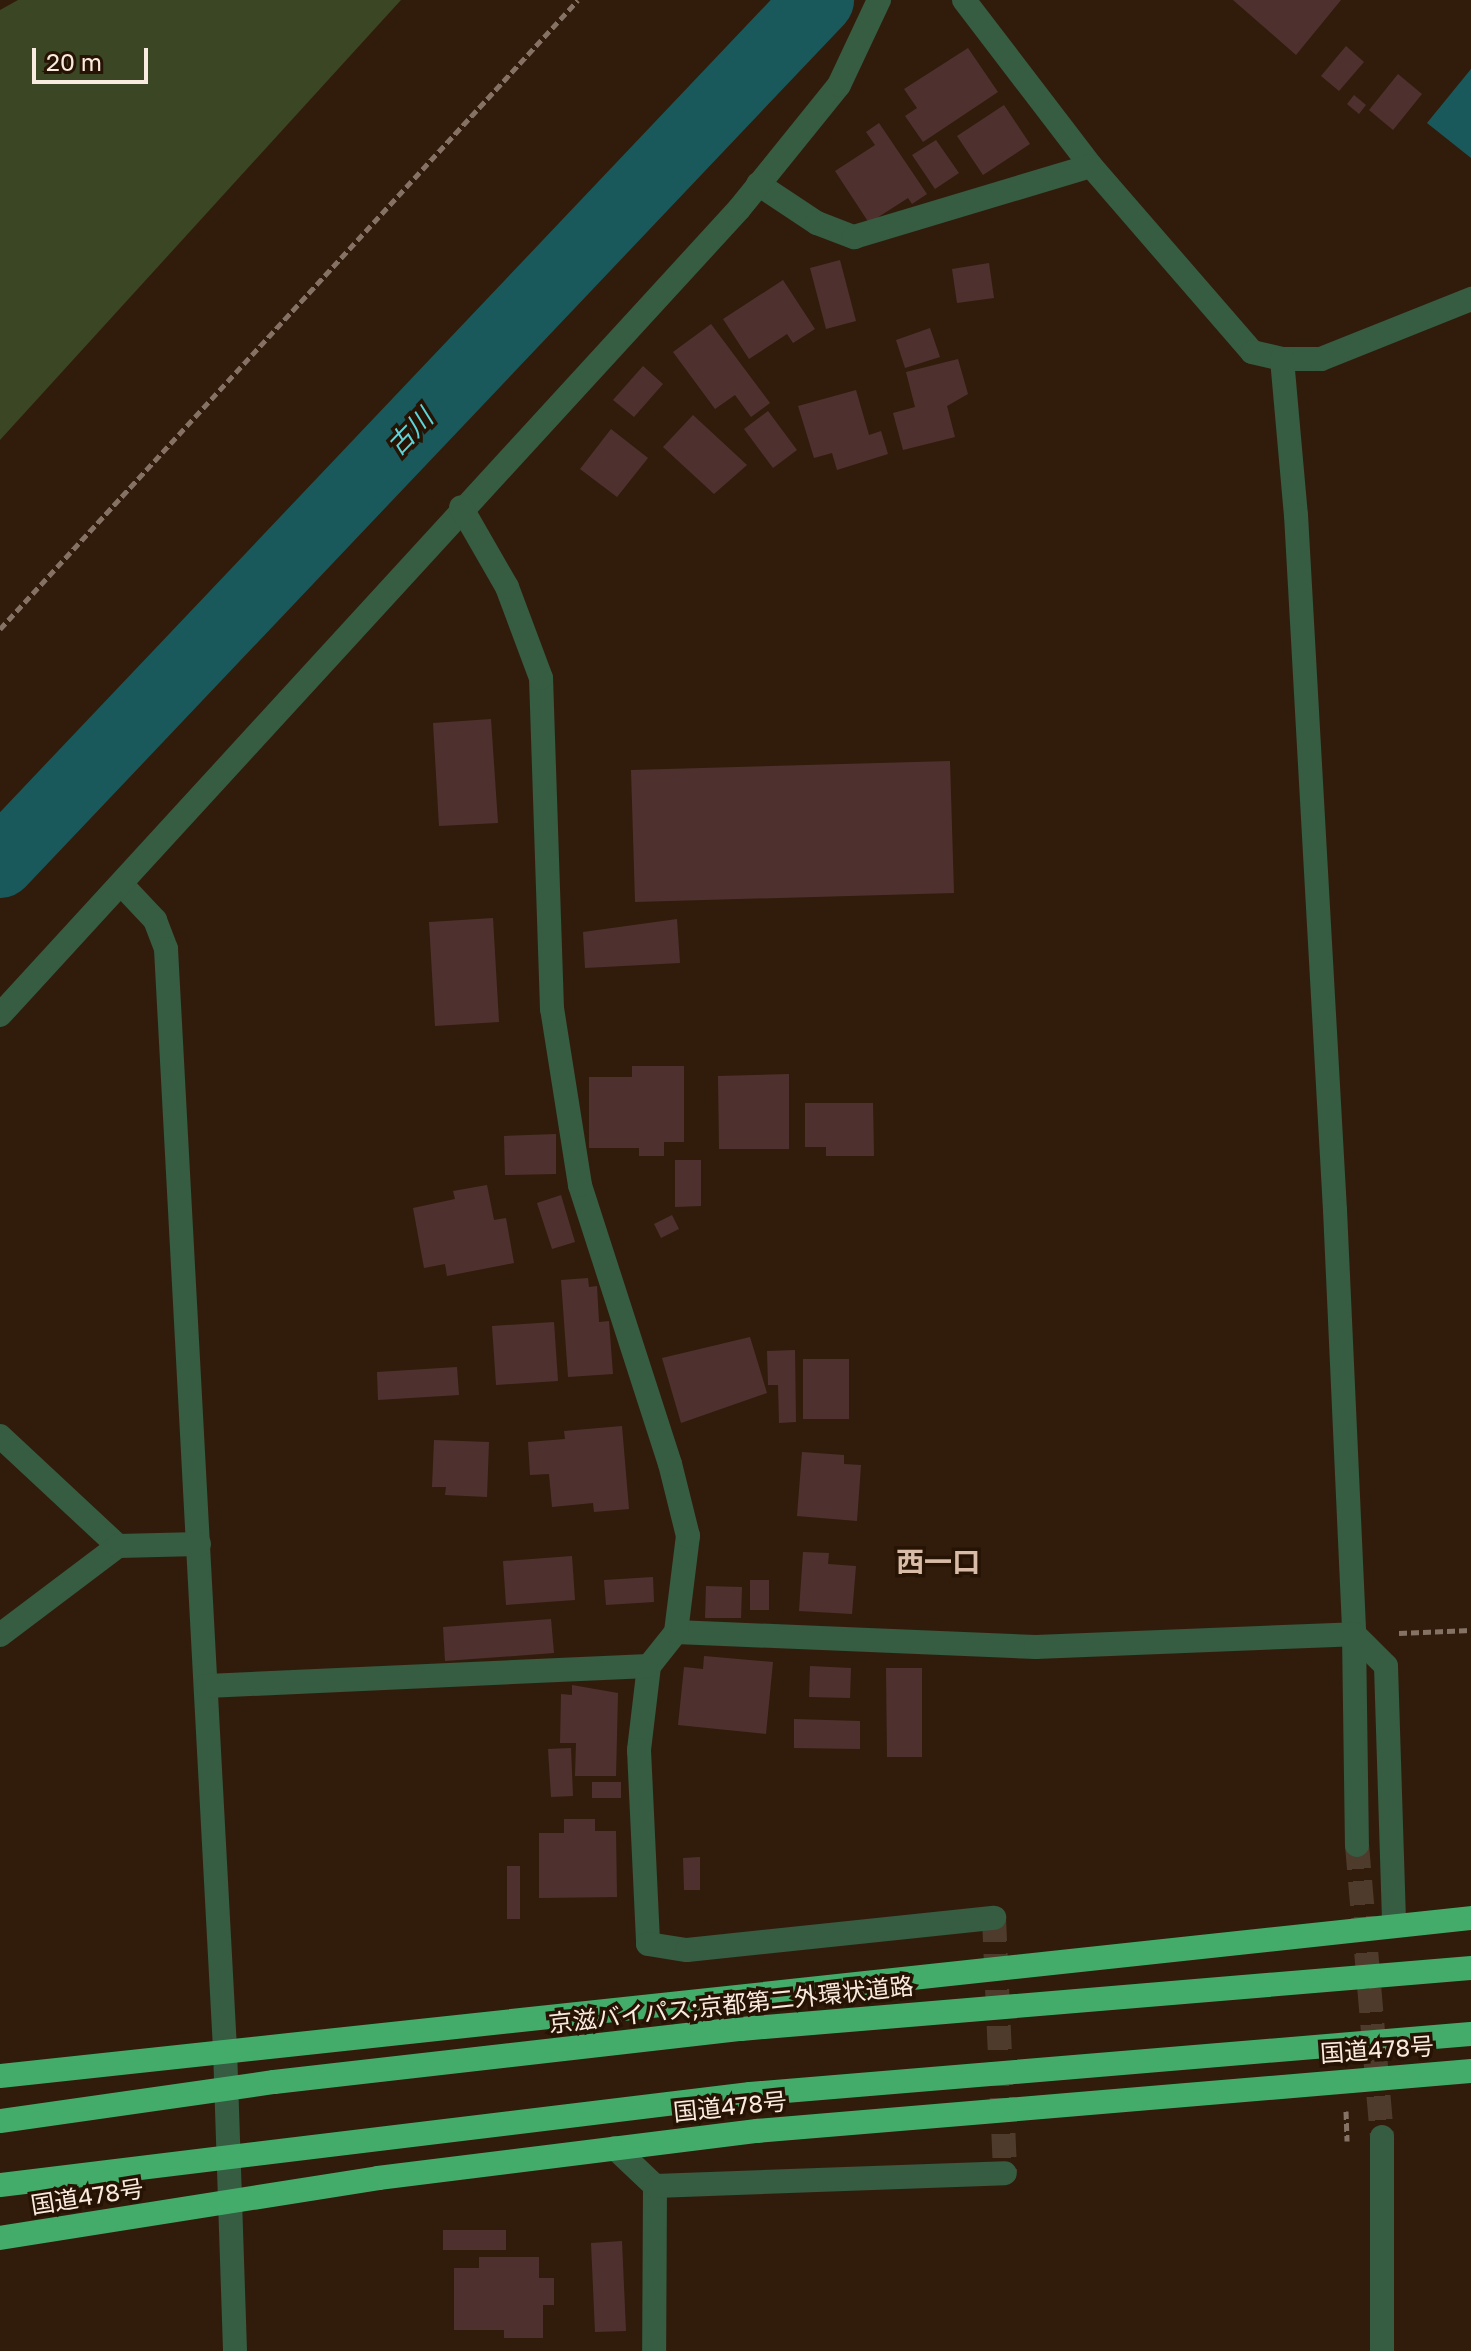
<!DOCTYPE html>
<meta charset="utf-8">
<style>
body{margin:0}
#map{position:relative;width:1471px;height:2351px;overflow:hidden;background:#311c0b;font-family:"Golos Text","Noto Sans JP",sans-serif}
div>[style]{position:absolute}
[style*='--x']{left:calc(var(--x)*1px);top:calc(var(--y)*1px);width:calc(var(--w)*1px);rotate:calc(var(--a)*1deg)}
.green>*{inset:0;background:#3b4624}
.water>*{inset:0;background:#1a595b}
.river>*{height:70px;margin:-35px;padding:0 35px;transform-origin:35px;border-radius:35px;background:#1a595b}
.building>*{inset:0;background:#4e312e}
.minor-tunnel>*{height:24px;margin-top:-12px;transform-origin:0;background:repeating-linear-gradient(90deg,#4f3b2b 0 24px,transparent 0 36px)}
.path>*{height:5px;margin-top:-2.5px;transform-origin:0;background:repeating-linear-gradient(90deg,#857264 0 8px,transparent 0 12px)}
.minor>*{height:24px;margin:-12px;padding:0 12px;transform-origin:12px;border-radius:12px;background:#365c42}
.highway>*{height:24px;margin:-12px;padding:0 12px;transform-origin:12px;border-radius:12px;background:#43ac6a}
.highway-bridge>*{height:24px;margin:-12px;padding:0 12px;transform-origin:12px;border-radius:12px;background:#43ac6a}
span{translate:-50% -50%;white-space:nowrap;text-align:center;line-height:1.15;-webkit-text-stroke:7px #271303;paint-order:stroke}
.street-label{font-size:24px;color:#faebe0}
.water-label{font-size:26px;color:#5cd5da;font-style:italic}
.quarter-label{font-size:28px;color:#d8bca7;font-weight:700}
.scale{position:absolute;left:32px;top:48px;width:116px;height:36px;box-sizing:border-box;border:4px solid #faebe0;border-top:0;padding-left:10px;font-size:24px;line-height:28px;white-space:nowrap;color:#faebe0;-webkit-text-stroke:6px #271303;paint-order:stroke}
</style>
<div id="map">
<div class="green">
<i style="clip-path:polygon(18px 0,401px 0,0 440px,0 10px)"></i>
</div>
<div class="water">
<i style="clip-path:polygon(1471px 69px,1471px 158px,1427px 123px)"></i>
</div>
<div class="river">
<i style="--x:0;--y:863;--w:1190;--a:-46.5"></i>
</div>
<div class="building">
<i style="clip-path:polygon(1233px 0,1341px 0,1296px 55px)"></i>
<i style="clip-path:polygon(1346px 46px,1364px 62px,1339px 91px,1321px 76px)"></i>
<i style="clip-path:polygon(968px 48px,998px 92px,923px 142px,905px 116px,917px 108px,904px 89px)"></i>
<i style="clip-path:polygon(1398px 74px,1422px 94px,1393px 130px,1369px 110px)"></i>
<i style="clip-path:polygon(1354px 95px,1366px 105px,1359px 114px,1347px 104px)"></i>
<i style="clip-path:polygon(1004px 105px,1030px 144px,983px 175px,957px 136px)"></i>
<i style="clip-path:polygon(879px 123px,927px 194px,912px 204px,908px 198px,869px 223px,835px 171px,875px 145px,866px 132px)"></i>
<i style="clip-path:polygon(936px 140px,959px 173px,935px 189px,912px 155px)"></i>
<i style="clip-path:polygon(840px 260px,856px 321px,826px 329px,810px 268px)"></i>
<i style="clip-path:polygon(989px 263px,994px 298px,957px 303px,952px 269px)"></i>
<i style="clip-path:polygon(783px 280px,815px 329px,793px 343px,787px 334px,749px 359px,723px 319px)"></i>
<i style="clip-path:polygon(711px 324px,770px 403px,751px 417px,735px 395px,715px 409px,673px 352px)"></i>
<i style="clip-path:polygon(930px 328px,940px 357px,905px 368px,896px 340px)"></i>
<i style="clip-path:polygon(958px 359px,968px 394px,947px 406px,955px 437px,903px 450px,893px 413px,915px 407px,906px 372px)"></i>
<i style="clip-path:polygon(643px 366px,663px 384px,634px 417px,613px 400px)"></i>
<i style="clip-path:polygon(856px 390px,869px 435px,881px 431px,888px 454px,837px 470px,832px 453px,814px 458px,798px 406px)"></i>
<i style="clip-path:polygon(768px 411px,797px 450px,773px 468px,744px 429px)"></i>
<i style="clip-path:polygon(693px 415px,747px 465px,714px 494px,663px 447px)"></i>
<i style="clip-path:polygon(611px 429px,648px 458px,617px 497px,580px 469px)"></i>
<i style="clip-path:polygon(491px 719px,498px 823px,439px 826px,433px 723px)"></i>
<i style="clip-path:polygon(950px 761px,954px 893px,635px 902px,631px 770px)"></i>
<i style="clip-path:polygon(493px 918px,499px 1022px,435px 1026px,429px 922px)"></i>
<i style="clip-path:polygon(677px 919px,680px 963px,585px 968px,583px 932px)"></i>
<i style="clip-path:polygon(632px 1066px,684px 1066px,684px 1142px,664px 1142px,664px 1156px,639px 1156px,639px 1148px,589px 1148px,589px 1077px,632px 1077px)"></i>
<i style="clip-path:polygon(789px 1074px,789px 1149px,719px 1149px,718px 1076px)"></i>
<i style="clip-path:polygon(805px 1103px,873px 1103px,874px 1156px,826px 1156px,826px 1147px,805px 1147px)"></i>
<i style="clip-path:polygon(556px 1134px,556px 1174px,505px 1175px,504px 1136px)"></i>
<i style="clip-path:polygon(675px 1160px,701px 1160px,701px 1206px,675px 1207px)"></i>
<i style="clip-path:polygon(487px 1185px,494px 1220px,506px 1218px,514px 1263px,447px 1276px,445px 1264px,424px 1268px,413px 1208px,455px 1199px,453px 1191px)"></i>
<i style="clip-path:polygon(561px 1195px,575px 1242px,552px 1249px,537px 1203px)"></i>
<i style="clip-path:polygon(672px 1215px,679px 1229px,661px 1238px,654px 1224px)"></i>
<i style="clip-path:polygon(588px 1278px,589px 1287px,597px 1286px,599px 1322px,609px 1321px,613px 1374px,568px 1377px,561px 1280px)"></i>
<i style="clip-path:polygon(554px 1322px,558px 1381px,496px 1385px,492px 1326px)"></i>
<i style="clip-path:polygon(750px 1337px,767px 1393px,681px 1423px,662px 1358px)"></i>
<i style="clip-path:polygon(795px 1350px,796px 1422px,779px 1423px,778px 1385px,768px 1385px,767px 1351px)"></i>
<i style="clip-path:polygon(803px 1359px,849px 1359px,849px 1419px,803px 1419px)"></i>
<i style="clip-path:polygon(457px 1367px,459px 1395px,378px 1400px,377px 1372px)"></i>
<i style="clip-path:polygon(622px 1426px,629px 1509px,594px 1512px,593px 1503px,552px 1507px,549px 1474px,530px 1475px,528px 1442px,565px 1439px,564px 1431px)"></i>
<i style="clip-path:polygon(434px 1440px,489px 1442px,487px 1497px,445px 1495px,446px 1487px,432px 1487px)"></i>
<i style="clip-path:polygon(802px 1452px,844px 1455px,844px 1464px,861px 1465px,857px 1521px,797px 1516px)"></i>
<i style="clip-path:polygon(803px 1552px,829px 1553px,828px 1564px,856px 1566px,852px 1614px,799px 1611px)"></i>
<i style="clip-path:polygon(572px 1556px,575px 1600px,506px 1605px,503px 1561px)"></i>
<i style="clip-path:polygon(653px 1577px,654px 1602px,606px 1605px,604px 1580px)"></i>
<i style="clip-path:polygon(750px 1580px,769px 1580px,769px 1610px,750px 1610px)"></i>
<i style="clip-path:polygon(706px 1586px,742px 1587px,741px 1618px,705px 1618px)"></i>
<i style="clip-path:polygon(551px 1619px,554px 1653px,445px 1661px,443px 1627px)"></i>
<i style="clip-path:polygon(704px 1656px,773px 1662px,766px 1734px,678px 1725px,684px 1667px,703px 1669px)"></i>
<i style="clip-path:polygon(810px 1666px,851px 1668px,850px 1698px,809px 1697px)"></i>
<i style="clip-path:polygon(886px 1668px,922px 1668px,922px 1757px,887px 1757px)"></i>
<i style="clip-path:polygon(572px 1685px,618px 1693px,616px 1776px,575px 1776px,576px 1743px,560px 1743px,561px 1694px,572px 1695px)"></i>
<i style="clip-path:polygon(794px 1719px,860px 1721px,860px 1749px,794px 1748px)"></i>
<i style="clip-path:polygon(571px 1748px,573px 1796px,551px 1797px,548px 1749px)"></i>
<i style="clip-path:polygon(592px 1782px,621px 1782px,621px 1798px,592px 1798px)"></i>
<i style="clip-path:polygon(564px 1819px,595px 1819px,595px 1831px,616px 1831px,617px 1897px,539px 1898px,539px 1833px,564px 1833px)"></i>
<i style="clip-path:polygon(700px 1857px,700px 1890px,684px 1890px,683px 1858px)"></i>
<i style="clip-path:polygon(507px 1866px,520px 1866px,520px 1919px,507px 1919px)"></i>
<i style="clip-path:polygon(443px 2230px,506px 2230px,506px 2250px,443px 2250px)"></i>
<i style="clip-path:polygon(622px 2241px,626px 2331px,595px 2332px,591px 2243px)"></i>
<i style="clip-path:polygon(479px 2257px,539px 2257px,539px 2278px,554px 2278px,554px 2305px,543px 2305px,543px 2338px,504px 2338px,504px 2330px,454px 2330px,454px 2268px,479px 2268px)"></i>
</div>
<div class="minor-tunnel">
<i style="--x:1357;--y:1845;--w:293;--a:85.1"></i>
<i style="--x:994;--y:1918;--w:255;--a:87.5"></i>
</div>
<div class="path">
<i style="--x:0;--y:629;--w:854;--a:-47.42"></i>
<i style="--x:1399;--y:1633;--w:72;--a:-2.4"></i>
<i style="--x:1346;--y:2111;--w:30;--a:88"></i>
</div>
<div class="minor">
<i style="--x:964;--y:0;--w:209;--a:52.6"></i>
<i style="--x:758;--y:184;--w:71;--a:33.5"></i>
<i style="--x:817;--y:223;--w:40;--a:21"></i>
<i style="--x:854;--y:237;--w:247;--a:-16.7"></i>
<i style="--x:1091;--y:166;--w:246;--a:49.1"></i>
<i style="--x:1252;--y:352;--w:31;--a:13"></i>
<i style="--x:1282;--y:359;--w:39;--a:0"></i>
<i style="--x:1321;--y:359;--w:162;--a:-21.8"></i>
<i style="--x:1282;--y:359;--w:157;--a:84.9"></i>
<i style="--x:1296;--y:515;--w:696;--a:86.79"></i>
<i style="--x:1335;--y:1210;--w:424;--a:87.4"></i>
<i style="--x:1354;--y:1634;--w:211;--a:89.2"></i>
<i style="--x:123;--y:886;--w:47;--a:46.7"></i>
<i style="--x:155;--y:920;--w:31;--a:69"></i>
<i style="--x:166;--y:949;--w:1102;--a:86.93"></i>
<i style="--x:225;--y:2049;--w:302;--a:88.1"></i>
<i style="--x:0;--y:1015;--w:1094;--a:-47.48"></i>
<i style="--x:739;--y:209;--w:159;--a:-51.1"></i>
<i style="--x:839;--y:85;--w:94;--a:-64.8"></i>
<i style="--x:0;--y:1436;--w:161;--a:43"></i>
<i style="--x:118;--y:1546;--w:148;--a:143"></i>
<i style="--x:118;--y:1546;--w:81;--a:-1.4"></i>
<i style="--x:676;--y:1632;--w:360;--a:2.4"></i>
<i style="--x:1036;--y:1647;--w:318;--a:-2.3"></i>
<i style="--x:1354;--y:1634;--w:45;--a:45"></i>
<i style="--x:1386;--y:1666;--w:258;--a:88.2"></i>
<i style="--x:649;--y:1666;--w:85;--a:96.8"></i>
<i style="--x:639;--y:1750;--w:194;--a:87.3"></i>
<i style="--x:648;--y:1944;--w:39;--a:9"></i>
<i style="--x:687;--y:1950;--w:309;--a:-6"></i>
<i style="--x:207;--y:1686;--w:442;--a:-2.6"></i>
<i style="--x:649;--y:1666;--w:43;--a:-51.5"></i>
<i style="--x:676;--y:1632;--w:97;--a:-82.9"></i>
<i style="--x:688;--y:1536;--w:74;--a:-104"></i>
<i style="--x:670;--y:1464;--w:293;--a:-107.9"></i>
<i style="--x:580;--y:1185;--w:178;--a:-99"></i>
<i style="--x:552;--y:1009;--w:331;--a:-91.9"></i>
<i style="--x:541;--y:678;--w:97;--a:-110.5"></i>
<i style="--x:507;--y:587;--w:92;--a:-119.9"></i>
<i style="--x:1382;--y:2137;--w:214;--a:90"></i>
<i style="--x:615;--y:2148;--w:55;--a:43.5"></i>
<i style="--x:655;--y:2186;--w:165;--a:90.3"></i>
<i style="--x:655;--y:2186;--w:350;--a:-2.1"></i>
</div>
<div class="highway">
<i style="--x:0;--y:2076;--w:1479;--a:-6.13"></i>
<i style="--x:0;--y:2238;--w:383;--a:-9"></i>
<i style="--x:378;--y:2178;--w:382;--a:-7.1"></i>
<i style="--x:757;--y:2131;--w:717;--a:-4.8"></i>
</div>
<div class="highway-bridge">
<i style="--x:0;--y:2121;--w:277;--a:-8.1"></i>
<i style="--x:274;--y:2082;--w:470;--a:-6.5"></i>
<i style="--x:741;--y:2029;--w:733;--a:-4.78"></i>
<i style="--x:0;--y:2185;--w:756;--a:-6.92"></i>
<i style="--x:750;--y:2094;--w:723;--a:-4.76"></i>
</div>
<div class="street-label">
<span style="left:731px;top:2004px;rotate:-6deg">京滋バイパス;京都第二外環状道路</span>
<span style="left:1377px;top:2049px;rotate:-4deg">国道478号</span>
<span style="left:730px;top:2106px;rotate:-6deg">国道478号</span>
<span style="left:87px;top:2196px;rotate:-9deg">国道478号</span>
</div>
<div class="water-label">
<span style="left:410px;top:432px;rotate:-46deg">古川</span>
</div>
<div class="quarter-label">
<span style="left:938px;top:1562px">西一口</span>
</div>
<div class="scale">20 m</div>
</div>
